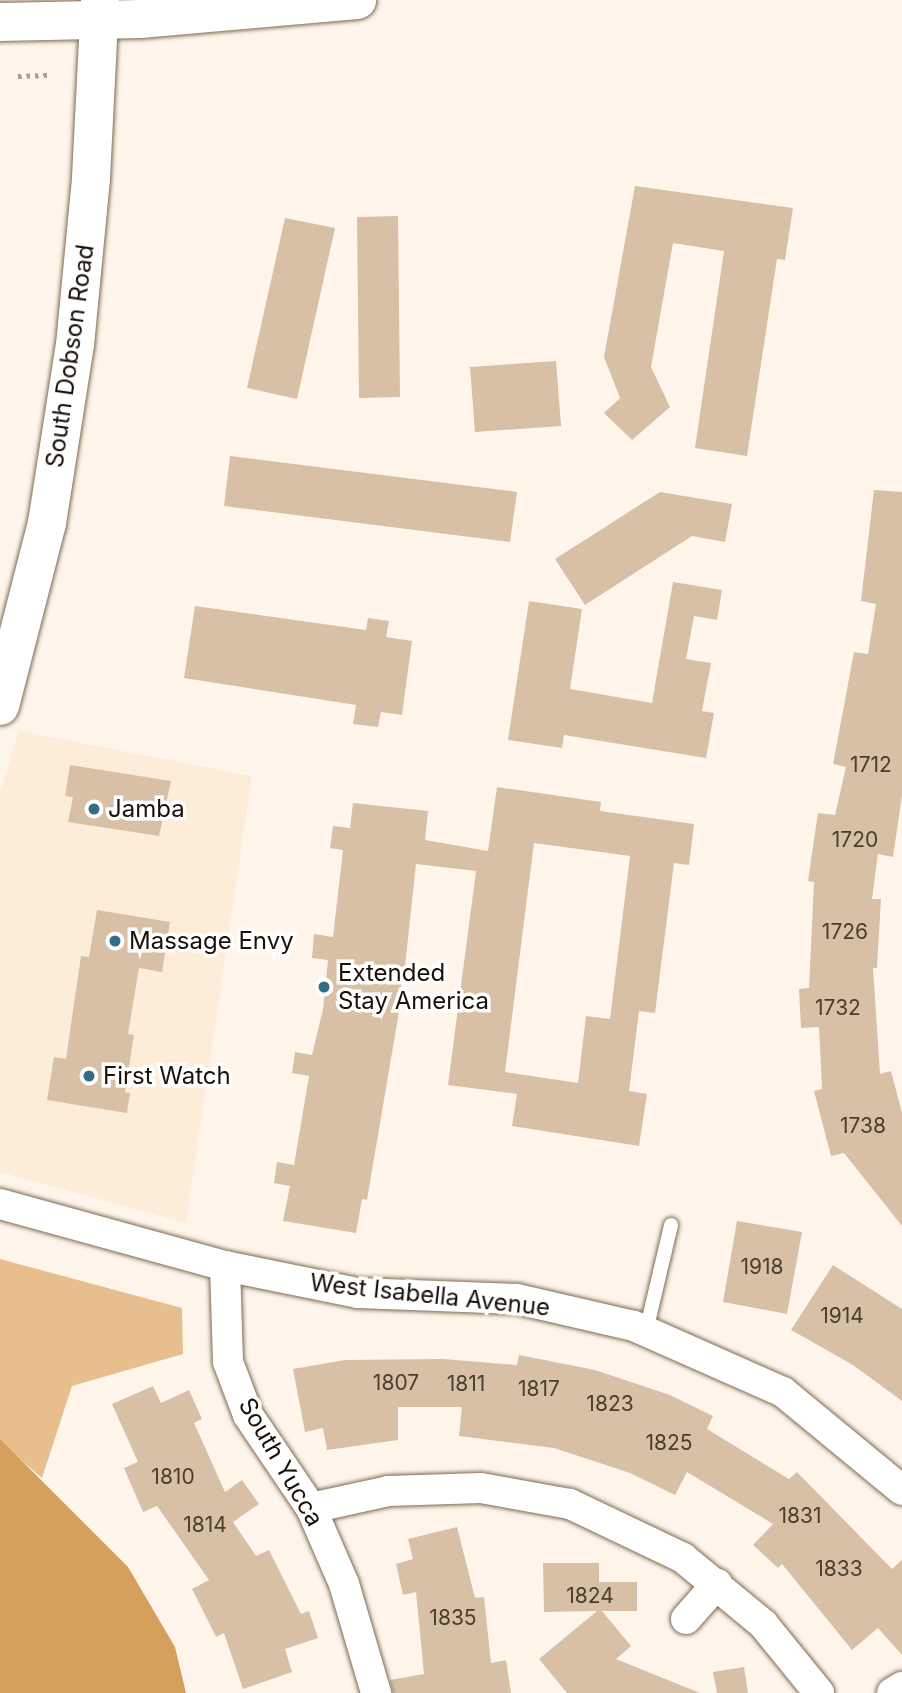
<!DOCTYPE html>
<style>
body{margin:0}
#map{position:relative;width:902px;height:1693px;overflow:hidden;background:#fff5ea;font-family:Inter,sans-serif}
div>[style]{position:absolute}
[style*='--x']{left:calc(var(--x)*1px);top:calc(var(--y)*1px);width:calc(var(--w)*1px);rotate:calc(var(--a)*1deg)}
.built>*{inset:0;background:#fdecd8}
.green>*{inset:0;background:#e7bf8e}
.water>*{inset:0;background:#d5a05c}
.building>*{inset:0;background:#d7c0a5}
.path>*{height:4.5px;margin-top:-2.25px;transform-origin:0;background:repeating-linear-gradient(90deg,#a79f94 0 3.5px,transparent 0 8.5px)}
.roads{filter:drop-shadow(0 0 2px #7e6a52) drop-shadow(0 0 2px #7e6a52)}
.service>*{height:14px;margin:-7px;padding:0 7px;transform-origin:7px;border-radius:7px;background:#fff}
.minor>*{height:30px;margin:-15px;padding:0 15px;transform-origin:15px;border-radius:15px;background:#fff}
.secondary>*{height:38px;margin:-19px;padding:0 19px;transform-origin:19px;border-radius:19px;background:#fff}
.motorway>*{height:38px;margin:-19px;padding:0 19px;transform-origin:19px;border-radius:19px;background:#fff}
.dots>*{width:19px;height:19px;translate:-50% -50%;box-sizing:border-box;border:4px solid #fff;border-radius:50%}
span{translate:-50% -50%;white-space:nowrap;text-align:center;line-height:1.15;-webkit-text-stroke:7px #fff;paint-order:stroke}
.number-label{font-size:21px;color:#483d2e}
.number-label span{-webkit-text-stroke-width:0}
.street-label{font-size:24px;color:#181107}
.poi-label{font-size:24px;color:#181107}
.left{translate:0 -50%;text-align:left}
</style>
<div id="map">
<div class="built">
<i style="clip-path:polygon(19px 731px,252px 776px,186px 1223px,0 1172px,0 793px)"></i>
</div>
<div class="green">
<i style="clip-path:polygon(0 1259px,182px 1308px,183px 1354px,72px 1386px,42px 1478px,0 1442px)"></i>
</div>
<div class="water">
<i style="clip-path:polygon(0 1439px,128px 1567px,175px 1647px,186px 1693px,0 1693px)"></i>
</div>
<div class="building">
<i style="clip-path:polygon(635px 186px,793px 208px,785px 260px,777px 259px,747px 456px,695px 448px,724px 251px,673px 243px,651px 367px,670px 407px,632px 440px,604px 413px,620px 398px,604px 357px)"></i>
<i style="clip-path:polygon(398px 216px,400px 397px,359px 398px,357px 217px)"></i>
<i style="clip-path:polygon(285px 218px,335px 228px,297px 399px,247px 388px)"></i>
<i style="clip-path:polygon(556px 361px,561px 426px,475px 432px,470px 367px)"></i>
<i style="clip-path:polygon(230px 456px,517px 492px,510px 542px,224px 506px)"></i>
<i style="clip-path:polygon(874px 490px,902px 492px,902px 795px,893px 857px,878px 854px,872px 899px,881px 899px,877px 968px,873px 968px,880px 1074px,891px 1071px,902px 1113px,902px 1226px,844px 1153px,831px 1156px,814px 1091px,822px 1089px,819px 1027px,801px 1028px,799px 989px,809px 988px,814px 882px,808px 881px,818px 813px,835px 815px,846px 767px,833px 764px,854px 652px,868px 654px,876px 604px,861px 601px)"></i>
<i style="clip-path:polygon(660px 492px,732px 504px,725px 542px,692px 536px,585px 605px,555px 559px)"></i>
<i style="clip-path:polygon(673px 582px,722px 590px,717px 620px,694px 616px,686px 659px,711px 663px,702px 711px,714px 713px,706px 758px,564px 735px,562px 748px,508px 740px,529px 601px,582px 609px,570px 689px,652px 703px)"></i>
<i style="clip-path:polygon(195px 606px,366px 630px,368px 618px,389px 621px,386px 637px,412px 641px,402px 715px,381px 712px,378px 727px,353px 724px,356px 705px,184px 678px)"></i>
<i style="clip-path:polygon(70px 765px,171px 781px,159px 836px,68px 822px,73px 797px,65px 796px)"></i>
<i style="clip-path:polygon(evenodd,497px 787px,601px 802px,600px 811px,694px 824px,689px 865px,674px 863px,655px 1013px,639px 1011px,629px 1091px,647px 1094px,639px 1146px,512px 1126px,517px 1094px,448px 1085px,476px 871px,416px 864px,402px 994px,367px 1200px,362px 1199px,356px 1233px,283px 1221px,290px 1186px,274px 1183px,277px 1162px,294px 1165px,309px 1076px,292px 1073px,295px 1052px,312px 1055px,323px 1009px,328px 960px,312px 958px,314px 934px,333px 937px,343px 850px,330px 848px,333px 826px,350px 828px,353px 803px,428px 811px,425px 840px,488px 851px,497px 787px,534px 843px,630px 856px,610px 1019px,586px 1016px,578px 1083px,505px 1072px,534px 843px)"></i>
<i style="clip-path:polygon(97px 910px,170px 922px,162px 972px,139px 968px,128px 1034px,134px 1035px,125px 1092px,130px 1093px,127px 1113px,47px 1100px,54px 1057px,66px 1059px,81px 956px,89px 957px)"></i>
<i style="clip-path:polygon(737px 1221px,802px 1232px,787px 1314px,723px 1302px)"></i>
<i style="clip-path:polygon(833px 1265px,902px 1309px,902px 1401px,853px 1365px,791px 1330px)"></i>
<i style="clip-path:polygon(519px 1355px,595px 1370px,670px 1395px,713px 1416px,707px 1429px,789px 1479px,797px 1472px,892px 1569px,902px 1560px,902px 1655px,878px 1628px,852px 1650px,782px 1564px,778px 1568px,753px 1545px,773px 1524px,687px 1472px,675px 1495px,630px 1473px,554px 1448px,459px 1436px,462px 1407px,398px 1407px,398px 1440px,327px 1450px,323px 1428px,305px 1432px,293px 1369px,345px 1360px,443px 1359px,517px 1365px)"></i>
<i style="clip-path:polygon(153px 1386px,161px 1403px,189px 1390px,202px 1419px,194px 1423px,225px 1492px,242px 1480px,259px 1504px,233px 1522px,256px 1556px,269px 1550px,301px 1614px,309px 1611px,318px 1638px,285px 1649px,292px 1672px,243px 1689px,224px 1633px,216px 1637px,192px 1589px,209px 1580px,157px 1506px,143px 1512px,124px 1468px,138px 1462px,112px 1404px)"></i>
<i style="clip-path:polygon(457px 1527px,475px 1598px,484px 1597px,491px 1663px,506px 1660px,511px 1693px,393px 1693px,390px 1680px,424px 1674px,416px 1592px,403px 1595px,396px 1564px,413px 1559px,408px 1539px)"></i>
<i style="clip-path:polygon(543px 1563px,599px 1563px,599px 1582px,637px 1582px,637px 1611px,602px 1611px,631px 1646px,616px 1659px,700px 1693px,567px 1693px,539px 1659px,597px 1611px,544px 1612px)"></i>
<i style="clip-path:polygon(744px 1667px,748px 1693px,717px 1693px,713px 1672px)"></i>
</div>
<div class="path">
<i style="--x:18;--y:76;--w:29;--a:-2"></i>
</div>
<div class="roads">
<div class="service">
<i style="--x:646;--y:1331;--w:109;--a:-76.7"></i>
</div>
<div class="minor">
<i style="--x:0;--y:1204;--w:233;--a:15.4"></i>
<i style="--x:225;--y:1266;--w:136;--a:11.5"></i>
<i style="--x:358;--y:1293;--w:159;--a:2.2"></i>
<i style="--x:517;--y:1299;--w:120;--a:13"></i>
<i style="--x:634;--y:1326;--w:163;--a:23.9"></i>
<i style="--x:783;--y:1392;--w:154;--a:39.5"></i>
<i style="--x:225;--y:1266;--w:96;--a:88.2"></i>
<i style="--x:228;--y:1362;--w:57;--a:69.3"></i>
<i style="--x:248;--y:1415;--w:112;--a:55.9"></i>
<i style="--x:311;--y:1508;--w:83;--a:66.5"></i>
<i style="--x:344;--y:1584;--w:114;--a:73.6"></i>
<i style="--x:311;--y:1508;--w:79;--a:-12.4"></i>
<i style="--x:388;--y:1491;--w:93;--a:-1.8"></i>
<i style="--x:481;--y:1488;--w:90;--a:10.2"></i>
<i style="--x:570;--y:1504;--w:125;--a:25.5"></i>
<i style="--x:683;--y:1558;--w:104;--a:39.5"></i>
<i style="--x:763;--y:1624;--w:89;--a:50.9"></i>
<i style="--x:686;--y:1619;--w:47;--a:-48.5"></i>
<i style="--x:892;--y:1693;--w:12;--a:-31"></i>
</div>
<div class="secondary">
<i style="--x:0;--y:706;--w:189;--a:-75.6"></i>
<i style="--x:47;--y:523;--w:180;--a:-81.1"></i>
<i style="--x:75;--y:345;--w:168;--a:-84.5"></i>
<i style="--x:91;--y:178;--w:178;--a:-87.1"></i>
</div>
<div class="motorway">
<i style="--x:0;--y:22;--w:140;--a:-1.2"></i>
<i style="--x:140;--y:19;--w:218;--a:-5"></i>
</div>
</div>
<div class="dots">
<i style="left:94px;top:809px;background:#346c86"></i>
<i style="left:115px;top:941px;background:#346c86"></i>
<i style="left:324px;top:987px;background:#346c86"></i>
<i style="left:89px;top:1076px;background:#346c86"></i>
</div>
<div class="number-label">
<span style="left:871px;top:765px">1712</span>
<span style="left:855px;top:840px">1720</span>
<span style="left:845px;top:932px">1726</span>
<span style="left:838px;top:1008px">1732</span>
<span style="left:863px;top:1126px">1738</span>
<span style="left:762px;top:1267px">1918</span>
<span style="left:842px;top:1316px">1914</span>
<span style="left:396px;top:1383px">1807</span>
<span style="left:466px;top:1384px">1811</span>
<span style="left:539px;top:1389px">1817</span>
<span style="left:610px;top:1404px">1823</span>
<span style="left:669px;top:1443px">1825</span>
<span style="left:173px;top:1477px">1810</span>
<span style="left:800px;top:1516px">1831</span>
<span style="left:205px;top:1525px">1814</span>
<span style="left:839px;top:1569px">1833</span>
<span style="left:590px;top:1596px">1824</span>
<span style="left:453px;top:1618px">1835</span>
</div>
<div class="street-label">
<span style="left:70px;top:356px;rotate:-82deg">South Dobson Road</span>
<span style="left:430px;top:1295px;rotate:6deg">West Isabella Avenue</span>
<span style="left:281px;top:1462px;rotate:60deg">South Yucca</span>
</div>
<div class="poi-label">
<span class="left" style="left:108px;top:809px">Jamba</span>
<span class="left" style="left:129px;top:941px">Massage Envy</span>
<span class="left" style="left:338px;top:987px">Extended<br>Stay America</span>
<span class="left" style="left:103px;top:1076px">First Watch</span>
</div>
</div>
